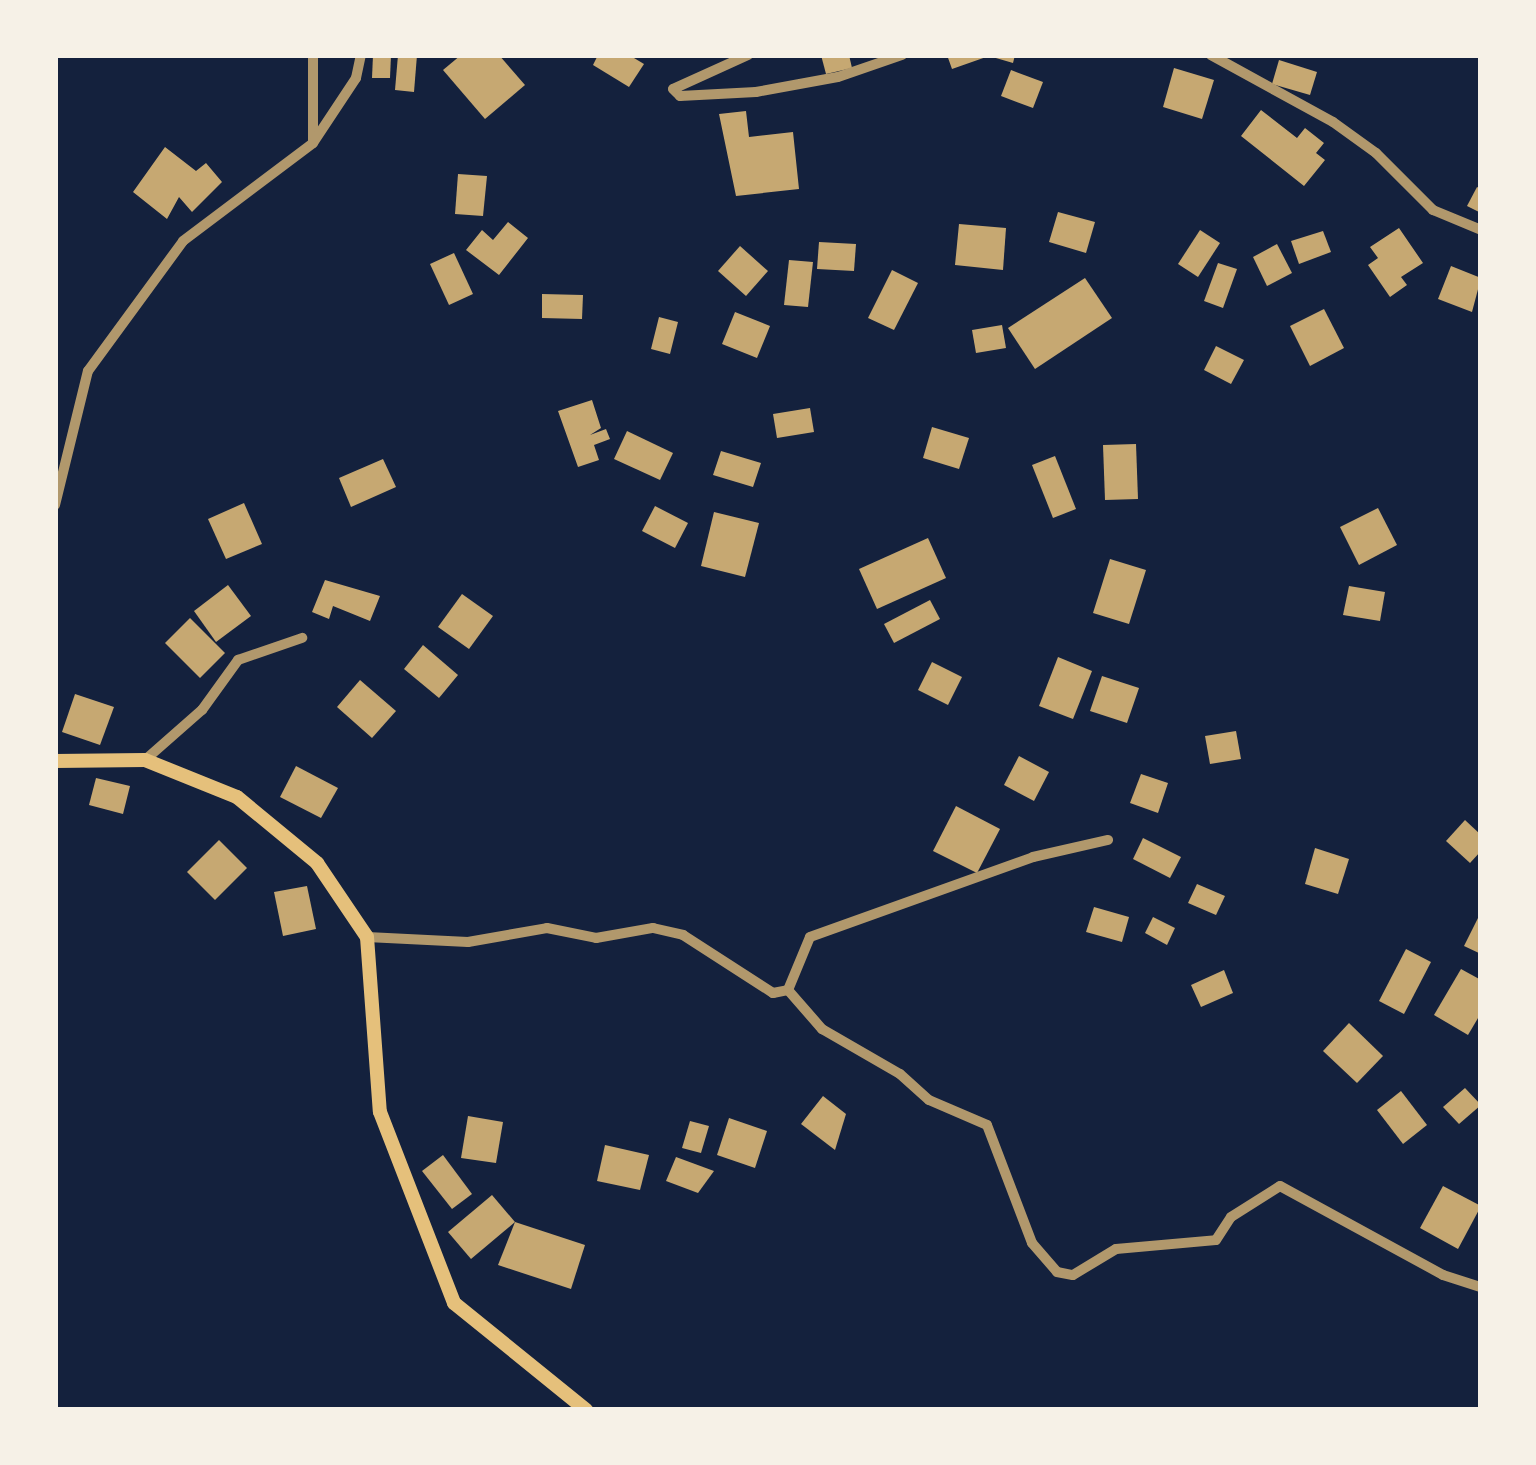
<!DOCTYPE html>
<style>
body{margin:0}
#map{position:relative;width:1536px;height:1465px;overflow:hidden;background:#14213d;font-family:"Exo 2",sans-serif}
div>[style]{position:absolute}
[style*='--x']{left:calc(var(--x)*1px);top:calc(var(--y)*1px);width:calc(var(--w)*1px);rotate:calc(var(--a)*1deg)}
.building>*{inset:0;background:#c6a872}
.minor>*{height:10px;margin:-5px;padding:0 5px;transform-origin:5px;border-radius:5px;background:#b1986c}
.secondary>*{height:14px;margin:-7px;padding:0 7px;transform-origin:7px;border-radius:7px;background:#e5c07b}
span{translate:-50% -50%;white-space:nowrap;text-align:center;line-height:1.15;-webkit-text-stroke:8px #f6f1e7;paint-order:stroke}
.frame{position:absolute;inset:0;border:58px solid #f6f1e7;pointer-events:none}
</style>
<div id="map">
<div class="building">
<i style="clip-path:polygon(373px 55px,391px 55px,390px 78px,372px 78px)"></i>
<i style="clip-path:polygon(398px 55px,417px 55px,414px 92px,395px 90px)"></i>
<i style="clip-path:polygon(461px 55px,499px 55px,525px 85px,485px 119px,443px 70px)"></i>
<i style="clip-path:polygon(598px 55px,629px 55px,644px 64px,629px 87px,593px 65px)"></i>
<i style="clip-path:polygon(821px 55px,849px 55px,852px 68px,826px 74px)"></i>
<i style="clip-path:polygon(947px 55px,1015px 55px,1013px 63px,989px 56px,952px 69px)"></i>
<i style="clip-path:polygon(1279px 60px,1317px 72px,1310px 95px,1272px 84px)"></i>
<i style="clip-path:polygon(1174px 68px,1214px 80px,1202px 119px,1163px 107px)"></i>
<i style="clip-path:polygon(1011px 70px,1043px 82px,1033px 108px,1001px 96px)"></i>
<i style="clip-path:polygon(1261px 110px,1297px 138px,1305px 128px,1324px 143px,1316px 153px,1325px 160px,1304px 186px,1241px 136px)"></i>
<i style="clip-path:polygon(746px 111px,749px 137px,793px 132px,799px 189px,736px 196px,719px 114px)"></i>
<i style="clip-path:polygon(165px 147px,196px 171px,206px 163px,222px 182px,192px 212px,179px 197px,167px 219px,133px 192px)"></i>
<i style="clip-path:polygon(458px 174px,487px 176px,483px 216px,455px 214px)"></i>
<i style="clip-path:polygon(1477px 187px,1481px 189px,1481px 213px,1467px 206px)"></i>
<i style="clip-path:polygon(1058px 212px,1095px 222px,1086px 253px,1049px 242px)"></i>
<i style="clip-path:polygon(508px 222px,528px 238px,499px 275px,466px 250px,482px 230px,493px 240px)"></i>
<i style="clip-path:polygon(959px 224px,1006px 228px,1003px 270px,955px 265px)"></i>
<i style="clip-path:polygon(1399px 228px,1423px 263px,1401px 277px,1407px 285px,1390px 297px,1368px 265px,1378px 258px,1370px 247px)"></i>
<i style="clip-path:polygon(1200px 230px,1220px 243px,1198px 277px,1178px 264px)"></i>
<i style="clip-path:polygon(1323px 231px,1331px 252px,1299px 264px,1291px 241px)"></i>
<i style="clip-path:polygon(819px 242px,856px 244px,854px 271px,817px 269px)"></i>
<i style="clip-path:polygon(1277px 244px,1292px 273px,1267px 286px,1253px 257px)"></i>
<i style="clip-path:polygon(740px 246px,768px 271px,746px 296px,718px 271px)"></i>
<i style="clip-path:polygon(454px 253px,473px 294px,449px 305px,430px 264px)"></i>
<i style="clip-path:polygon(789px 260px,813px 262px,808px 307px,784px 305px)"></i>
<i style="clip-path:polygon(1218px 263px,1237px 269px,1223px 308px,1204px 301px)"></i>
<i style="clip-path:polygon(1451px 266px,1481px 278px,1472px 312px,1438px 299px)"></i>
<i style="clip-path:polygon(892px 270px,918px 283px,894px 330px,868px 318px)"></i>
<i style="clip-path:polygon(1085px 278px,1112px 318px,1035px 369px,1008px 328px)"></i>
<i style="clip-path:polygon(542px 294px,583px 295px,582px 319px,542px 318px)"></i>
<i style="clip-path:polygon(1324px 309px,1344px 348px,1310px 366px,1290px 326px)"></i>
<i style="clip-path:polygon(735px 312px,770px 326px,757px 358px,722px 344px)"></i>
<i style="clip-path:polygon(659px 317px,678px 322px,670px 354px,651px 349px)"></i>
<i style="clip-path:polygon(1002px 325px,1006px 348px,976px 353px,972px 330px)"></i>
<i style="clip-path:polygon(1216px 346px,1244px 360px,1231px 384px,1204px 370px)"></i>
<i style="clip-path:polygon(592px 400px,601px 428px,590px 435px,606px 429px,610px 439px,594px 445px,599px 460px,578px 467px,558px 411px)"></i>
<i style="clip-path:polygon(810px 408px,814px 432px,777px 438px,773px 414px)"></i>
<i style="clip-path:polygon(932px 427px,969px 438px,959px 469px,923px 458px)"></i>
<i style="clip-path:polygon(627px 431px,673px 453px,660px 480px,614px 459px)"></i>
<i style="clip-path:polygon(1136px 444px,1138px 499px,1105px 500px,1103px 445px)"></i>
<i style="clip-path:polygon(721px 451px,761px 463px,753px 487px,713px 475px)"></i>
<i style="clip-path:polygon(1055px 456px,1076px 509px,1053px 518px,1032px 465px)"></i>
<i style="clip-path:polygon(383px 459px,396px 487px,351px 507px,339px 478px)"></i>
<i style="clip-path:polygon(244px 503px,262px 544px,226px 559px,208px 519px)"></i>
<i style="clip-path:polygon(655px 506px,688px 523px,675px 548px,642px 531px)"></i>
<i style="clip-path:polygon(1378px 508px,1397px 545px,1359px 565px,1340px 527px)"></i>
<i style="clip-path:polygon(714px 512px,759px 523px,745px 577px,701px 566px)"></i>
<i style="clip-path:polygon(928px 538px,946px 578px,877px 609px,859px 569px)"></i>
<i style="clip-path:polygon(1110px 559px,1146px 570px,1129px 624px,1093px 613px)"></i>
<i style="clip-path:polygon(325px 580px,380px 596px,370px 621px,333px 606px,329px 619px,312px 612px)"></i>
<i style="clip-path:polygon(228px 585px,251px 616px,216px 642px,194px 611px)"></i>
<i style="clip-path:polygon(1349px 586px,1385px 592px,1380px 621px,1343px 615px)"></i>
<i style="clip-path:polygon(462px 594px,493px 616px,469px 649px,438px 627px)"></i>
<i style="clip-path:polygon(930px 600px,940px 619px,894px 643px,884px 624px)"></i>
<i style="clip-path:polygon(190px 618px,225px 653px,200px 678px,165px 643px)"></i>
<i style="clip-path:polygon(423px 645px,458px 675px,439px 698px,404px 669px)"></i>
<i style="clip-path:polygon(1058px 657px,1092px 671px,1073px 719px,1039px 706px)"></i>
<i style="clip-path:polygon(932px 662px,962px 677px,948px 705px,918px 690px)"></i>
<i style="clip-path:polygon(1102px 676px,1139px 688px,1127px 723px,1090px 711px)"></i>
<i style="clip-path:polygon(360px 680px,396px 711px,372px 738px,337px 707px)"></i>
<i style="clip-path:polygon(75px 694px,114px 707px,100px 745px,62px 732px)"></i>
<i style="clip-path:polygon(1236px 731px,1241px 759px,1210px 764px,1205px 736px)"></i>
<i style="clip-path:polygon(1019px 756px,1049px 772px,1034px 801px,1004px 785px)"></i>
<i style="clip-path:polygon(296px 766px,338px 788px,321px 818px,280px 797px)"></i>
<i style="clip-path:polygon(1141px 774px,1168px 783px,1158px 813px,1130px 803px)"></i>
<i style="clip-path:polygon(96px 778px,130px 786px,123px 814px,89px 805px)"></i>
<i style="clip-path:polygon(956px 806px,1000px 829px,977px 873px,933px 851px)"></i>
<i style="clip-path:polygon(1465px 820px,1481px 835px,1481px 851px,1470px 863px,1446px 841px)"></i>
<i style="clip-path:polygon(1143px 838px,1181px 857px,1170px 878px,1133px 859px)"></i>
<i style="clip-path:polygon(219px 840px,247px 868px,215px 900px,187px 872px)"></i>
<i style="clip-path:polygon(1315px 848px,1349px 859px,1338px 894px,1305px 884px)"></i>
<i style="clip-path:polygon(1197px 884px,1225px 896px,1216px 915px,1188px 903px)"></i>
<i style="clip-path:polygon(307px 886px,316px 929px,283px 936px,274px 892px)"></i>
<i style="clip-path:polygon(1094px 907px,1129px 917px,1122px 942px,1086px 932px)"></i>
<i style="clip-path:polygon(1481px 912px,1481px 954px,1464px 946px)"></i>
<i style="clip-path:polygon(1153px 917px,1175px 928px,1167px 945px,1145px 933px)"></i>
<i style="clip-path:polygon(1406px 949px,1431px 962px,1404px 1014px,1379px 1001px)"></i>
<i style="clip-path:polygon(1461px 969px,1481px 980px,1481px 1013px,1468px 1035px,1434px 1015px)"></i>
<i style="clip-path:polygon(1224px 970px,1233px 993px,1201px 1007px,1191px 985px)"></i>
<i style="clip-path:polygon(1349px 1023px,1383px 1056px,1357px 1083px,1323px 1051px)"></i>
<i style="clip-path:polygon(1465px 1088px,1481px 1105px,1459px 1124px,1443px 1107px)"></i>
<i style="clip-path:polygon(1401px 1091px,1427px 1125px,1403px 1144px,1377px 1110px)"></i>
<i style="clip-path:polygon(823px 1096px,846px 1114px,835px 1150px,801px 1124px)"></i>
<i style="clip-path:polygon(468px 1116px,503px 1122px,496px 1163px,461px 1158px)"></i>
<i style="clip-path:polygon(729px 1118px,767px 1131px,755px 1168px,717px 1155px)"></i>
<i style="clip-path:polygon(690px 1121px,709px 1126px,701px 1153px,682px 1148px)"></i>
<i style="clip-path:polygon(605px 1145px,649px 1155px,640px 1190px,597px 1181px)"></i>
<i style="clip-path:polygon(443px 1155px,472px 1194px,452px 1209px,422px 1171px)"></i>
<i style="clip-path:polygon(676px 1157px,714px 1171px,698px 1193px,666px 1181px)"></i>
<i style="clip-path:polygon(1443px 1186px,1481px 1206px,1458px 1249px,1420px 1228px)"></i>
<i style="clip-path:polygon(492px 1195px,515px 1222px,471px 1259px,448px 1232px)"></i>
<i style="clip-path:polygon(515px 1222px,585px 1245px,571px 1289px,498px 1265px)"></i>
</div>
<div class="minor">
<i style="--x:748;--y:55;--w:82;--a:155.6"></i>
<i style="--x:673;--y:89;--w:10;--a:45"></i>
<i style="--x:680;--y:96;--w:76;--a:-3"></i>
<i style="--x:756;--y:92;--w:83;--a:-10.4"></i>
<i style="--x:838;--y:77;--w:68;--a:-19"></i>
<i style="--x:1211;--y:55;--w:139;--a:28.8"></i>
<i style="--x:1333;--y:122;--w:53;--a:35.8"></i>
<i style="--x:1376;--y:153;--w:81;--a:45"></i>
<i style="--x:1433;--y:210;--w:52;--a:22.6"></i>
<i style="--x:313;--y:142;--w:87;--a:-90"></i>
<i style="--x:55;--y:505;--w:138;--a:-76.2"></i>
<i style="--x:88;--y:371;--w:161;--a:-53.8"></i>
<i style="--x:183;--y:241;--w:163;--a:-37"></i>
<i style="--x:313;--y:143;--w:78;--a:-56.5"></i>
<i style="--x:356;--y:78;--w:24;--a:-78"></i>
<i style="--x:145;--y:760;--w:76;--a:-41.3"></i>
<i style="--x:202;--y:710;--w:62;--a:-54.2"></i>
<i style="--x:238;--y:660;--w:68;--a:-19"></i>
<i style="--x:367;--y:937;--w:101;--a:2.8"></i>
<i style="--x:468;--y:942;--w:80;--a:-10"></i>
<i style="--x:547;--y:928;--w:50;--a:11.5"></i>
<i style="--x:596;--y:938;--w:58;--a:-10"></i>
<i style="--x:653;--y:928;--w:31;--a:13"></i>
<i style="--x:683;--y:935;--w:107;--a:32.8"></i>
<i style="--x:773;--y:993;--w:15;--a:-11"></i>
<i style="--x:788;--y:990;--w:52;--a:48.9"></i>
<i style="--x:822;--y:1029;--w:90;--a:30"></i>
<i style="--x:900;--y:1074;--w:39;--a:42"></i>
<i style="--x:929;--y:1100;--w:63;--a:23.3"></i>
<i style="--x:987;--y:1125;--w:126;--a:69.1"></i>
<i style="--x:1032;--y:1243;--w:38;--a:49"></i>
<i style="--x:1057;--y:1272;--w:16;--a:11"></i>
<i style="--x:1073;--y:1275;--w:50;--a:-31.2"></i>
<i style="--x:1116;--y:1249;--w:100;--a:-5.1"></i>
<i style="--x:1216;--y:1240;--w:27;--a:-57"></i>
<i style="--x:1231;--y:1217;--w:58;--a:-32.3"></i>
<i style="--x:1280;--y:1186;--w:186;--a:28.6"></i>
<i style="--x:1443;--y:1275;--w:40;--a:18"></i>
<i style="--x:788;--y:990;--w:57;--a:-67.5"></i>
<i style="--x:810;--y:937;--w:237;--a:-19.7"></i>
<i style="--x:1033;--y:857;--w:77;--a:-12.8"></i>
</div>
<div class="secondary">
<i style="--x:55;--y:761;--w:90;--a:-0.6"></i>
<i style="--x:145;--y:760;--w:99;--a:21.9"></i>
<i style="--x:237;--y:797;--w:104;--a:39.5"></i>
<i style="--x:317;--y:863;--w:89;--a:56"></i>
<i style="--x:367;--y:937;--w:175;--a:85.8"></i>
<i style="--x:380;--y:1112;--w:205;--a:68.8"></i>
<i style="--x:454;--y:1303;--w:170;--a:39"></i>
</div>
<div class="frame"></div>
</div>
